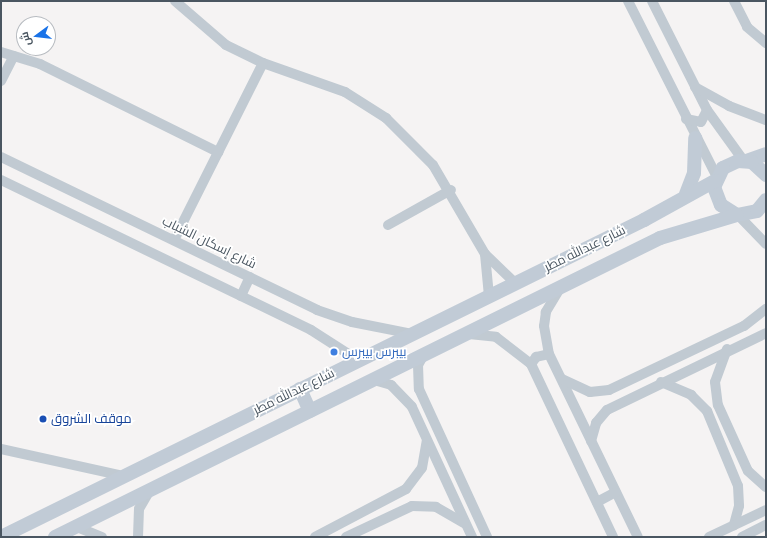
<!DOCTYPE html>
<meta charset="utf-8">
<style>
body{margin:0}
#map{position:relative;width:767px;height:538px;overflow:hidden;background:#f5f3f3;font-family:"Archivo Narrow",Cairo,sans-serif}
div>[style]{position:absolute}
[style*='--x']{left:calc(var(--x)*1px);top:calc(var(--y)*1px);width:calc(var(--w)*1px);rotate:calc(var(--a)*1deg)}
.street>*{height:10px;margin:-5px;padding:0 5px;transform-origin:5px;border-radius:5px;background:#c1cad2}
.secondary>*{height:14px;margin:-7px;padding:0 7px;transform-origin:7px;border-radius:7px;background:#c1cbd6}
.dots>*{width:11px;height:11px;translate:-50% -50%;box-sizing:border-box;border:2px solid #fff;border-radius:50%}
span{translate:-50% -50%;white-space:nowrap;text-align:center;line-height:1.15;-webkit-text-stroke:3.5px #fff;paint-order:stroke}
.street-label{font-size:13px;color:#4a5661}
.shop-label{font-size:13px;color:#366cbe}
.left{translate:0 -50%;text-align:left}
.transit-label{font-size:13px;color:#164399}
.frame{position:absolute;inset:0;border:2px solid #4a5661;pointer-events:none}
.north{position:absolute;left:16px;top:16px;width:40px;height:40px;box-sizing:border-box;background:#fff;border:1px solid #b7bbc0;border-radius:50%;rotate:255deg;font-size:11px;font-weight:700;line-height:16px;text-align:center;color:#4a5661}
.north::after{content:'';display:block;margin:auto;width:14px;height:18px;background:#1a73e8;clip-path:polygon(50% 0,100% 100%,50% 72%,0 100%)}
</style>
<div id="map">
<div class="street">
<i style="--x:175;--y:1;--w:67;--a:40.8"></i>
<i style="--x:226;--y:45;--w:41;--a:25.9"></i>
<i style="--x:263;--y:63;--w:87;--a:19.5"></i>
<i style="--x:345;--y:92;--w:49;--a:32.4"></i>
<i style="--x:386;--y:118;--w:66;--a:45"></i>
<i style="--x:433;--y:165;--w:103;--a:59.7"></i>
<i style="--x:485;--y:254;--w:42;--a:44"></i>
<i style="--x:628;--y:1;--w:197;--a:63.2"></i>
<i style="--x:652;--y:1;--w:122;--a:63.2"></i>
<i style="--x:707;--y:110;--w:62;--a:54.2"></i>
<i style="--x:734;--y:1;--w:29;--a:63"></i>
<i style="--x:747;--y:27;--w:25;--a:40"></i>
<i style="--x:1;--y:52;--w:41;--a:17.1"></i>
<i style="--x:40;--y:64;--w:199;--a:26.3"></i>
<i style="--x:1;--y:81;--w:28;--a:-63"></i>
<i style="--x:695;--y:87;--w:39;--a:29"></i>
<i style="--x:729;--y:106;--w:40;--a:21"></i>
<i style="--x:686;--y:119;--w:15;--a:11"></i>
<i style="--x:701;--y:122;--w:13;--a:-63"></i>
<i style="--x:1;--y:157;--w:351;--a:25.8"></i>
<i style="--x:317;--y:310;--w:37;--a:19"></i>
<i style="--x:352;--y:322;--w:61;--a:11.3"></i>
<i style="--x:1;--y:180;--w:344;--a:25.8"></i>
<i style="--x:311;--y:330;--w:56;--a:32.6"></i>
<i style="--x:738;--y:215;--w:40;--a:46"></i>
<i style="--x:388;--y:225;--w:72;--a:-29.1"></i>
<i style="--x:174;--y:240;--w:198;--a:-63.3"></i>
<i style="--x:485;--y:254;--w:42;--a:84.6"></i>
<i style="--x:559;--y:290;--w:26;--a:121"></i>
<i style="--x:546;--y:312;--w:14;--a:98"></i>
<i style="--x:544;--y:326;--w:28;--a:80"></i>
<i style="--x:549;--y:354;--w:203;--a:64.1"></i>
<i style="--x:241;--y:296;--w:21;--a:-65"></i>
<i style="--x:469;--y:334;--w:27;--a:6"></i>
<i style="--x:496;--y:337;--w:44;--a:37.6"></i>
<i style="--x:531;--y:364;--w:191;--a:64.6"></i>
<i style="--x:727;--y:349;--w:35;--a:110"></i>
<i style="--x:715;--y:382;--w:23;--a:83"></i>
<i style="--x:718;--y:405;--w:72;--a:65.6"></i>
<i style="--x:748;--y:471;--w:24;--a:42"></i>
<i style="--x:423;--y:356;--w:10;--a:119"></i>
<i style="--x:418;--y:365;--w:24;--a:88"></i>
<i style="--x:419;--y:389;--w:163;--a:65.3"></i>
<i style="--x:531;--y:364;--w:9;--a:-54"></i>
<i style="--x:536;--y:357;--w:13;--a:-13"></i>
<i style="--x:562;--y:379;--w:31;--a:25"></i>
<i style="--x:590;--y:392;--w:19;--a:-6"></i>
<i style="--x:609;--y:390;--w:149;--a:-25.4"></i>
<i style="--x:744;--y:326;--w:28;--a:-38"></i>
<i style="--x:374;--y:380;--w:18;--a:16"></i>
<i style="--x:391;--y:385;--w:30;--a:46"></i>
<i style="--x:412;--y:407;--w:143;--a:65.2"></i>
<i style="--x:661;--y:382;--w:33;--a:23"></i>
<i style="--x:691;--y:395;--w:23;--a:45"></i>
<i style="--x:707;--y:411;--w:81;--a:67.5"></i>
<i style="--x:738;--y:486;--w:20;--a:87"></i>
<i style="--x:739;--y:506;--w:20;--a:105"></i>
<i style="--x:591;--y:441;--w:19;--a:-74"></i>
<i style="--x:596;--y:423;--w:17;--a:-50"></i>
<i style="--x:607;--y:410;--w:177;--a:-25.8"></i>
<i style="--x:1;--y:449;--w:126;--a:12.4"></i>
<i style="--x:597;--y:502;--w:21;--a:-28"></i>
<i style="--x:77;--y:527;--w:27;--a:22"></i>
<i style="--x:138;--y:537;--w:28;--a:-88"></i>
<i style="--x:139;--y:509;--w:20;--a:-60"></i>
<i style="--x:315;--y:537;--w:103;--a:-27.8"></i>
<i style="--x:406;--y:489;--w:26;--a:-53"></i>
<i style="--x:422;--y:468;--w:27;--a:-80"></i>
<i style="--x:346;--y:537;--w:73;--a:-25.2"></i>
<i style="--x:412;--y:506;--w:24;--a:2"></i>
<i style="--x:436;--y:507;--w:32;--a:30"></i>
<i style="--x:709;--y:537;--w:63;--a:-25.3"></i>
<i style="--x:742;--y:537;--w:27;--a:-27"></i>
</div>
<div class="secondary">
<i style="--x:746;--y:161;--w:21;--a:-19"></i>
<i style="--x:766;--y:175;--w:19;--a:-137"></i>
<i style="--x:752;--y:162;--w:14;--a:-176"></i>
<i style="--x:738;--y:161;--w:17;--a:155"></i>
<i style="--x:723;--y:168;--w:21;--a:115"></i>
<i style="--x:714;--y:187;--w:19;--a:69"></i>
<i style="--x:721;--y:205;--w:19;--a:32"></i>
<i style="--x:737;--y:215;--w:20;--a:-11"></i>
<i style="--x:757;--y:211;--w:14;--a:-51"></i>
<i style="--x:686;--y:194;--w:22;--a:-69"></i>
<i style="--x:694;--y:173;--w:35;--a:-88"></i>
<i style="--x:300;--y:389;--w:24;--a:66"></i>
<i style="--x:1;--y:537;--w:717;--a:-26.24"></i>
<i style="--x:644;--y:220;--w:81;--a:-28.8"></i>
<i style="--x:55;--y:537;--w:675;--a:-26.3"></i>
<i style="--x:660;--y:238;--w:80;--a:-16.6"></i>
</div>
<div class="dots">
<i style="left:334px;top:352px;background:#3f7fe0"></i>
<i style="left:43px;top:419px;background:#1a4fb4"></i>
</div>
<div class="street-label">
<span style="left:209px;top:243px;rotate:26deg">شارع إسكان الشباب</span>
<span style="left:585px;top:249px;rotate:-26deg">شارع عبدالله مطر</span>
<span style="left:294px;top:392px;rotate:-26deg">شارع عبدالله مطر</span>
</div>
<div class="shop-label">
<span class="left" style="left:342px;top:352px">بيبرس بيبرس</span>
</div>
<div class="transit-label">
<span class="left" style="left:51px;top:419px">موقف الشروق</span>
</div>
<div class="frame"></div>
<div class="north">ش</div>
</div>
